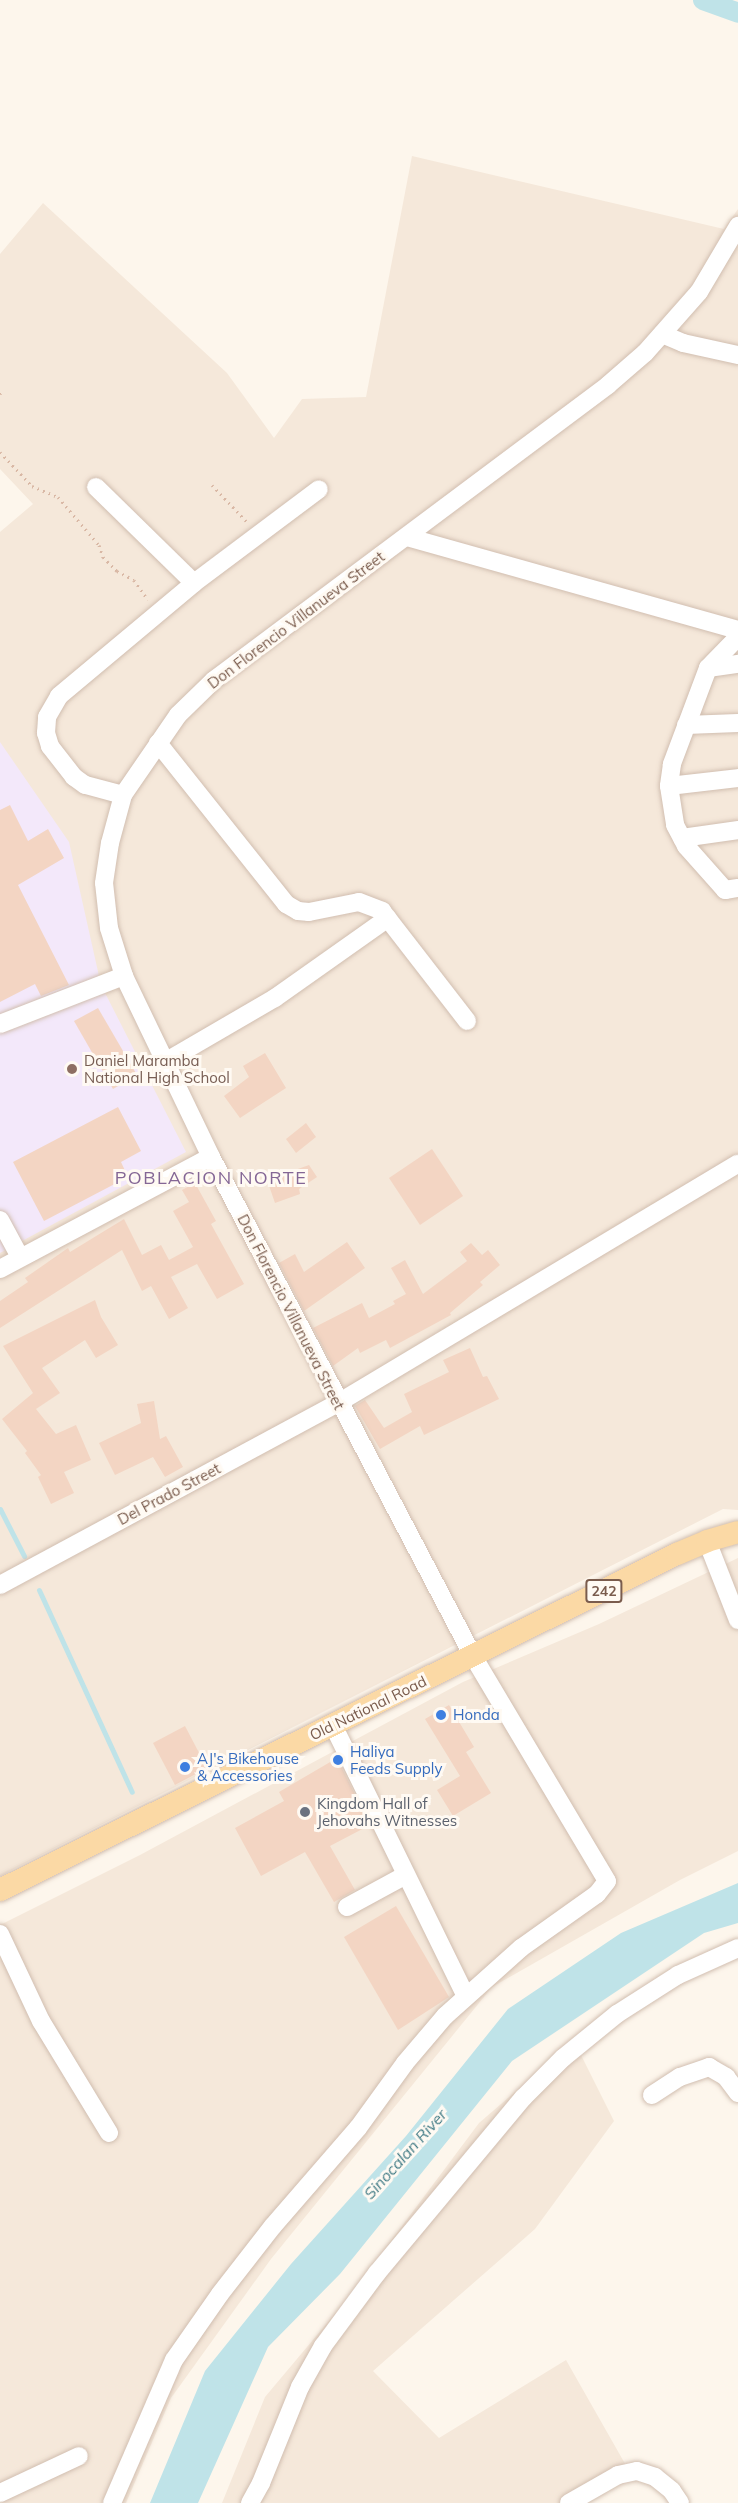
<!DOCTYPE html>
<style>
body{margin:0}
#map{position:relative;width:738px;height:2503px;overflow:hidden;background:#fdf6ec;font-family:Mulish,sans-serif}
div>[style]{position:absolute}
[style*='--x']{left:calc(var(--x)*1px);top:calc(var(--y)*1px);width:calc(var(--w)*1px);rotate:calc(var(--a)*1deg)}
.residential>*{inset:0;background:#f5e8da}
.education>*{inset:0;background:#f3e8fa}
.water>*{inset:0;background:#bfe3e8}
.stream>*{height:5px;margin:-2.5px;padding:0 2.5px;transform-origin:2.5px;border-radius:2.5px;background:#bfe3e8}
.canal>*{height:20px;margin:-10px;padding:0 10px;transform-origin:10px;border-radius:10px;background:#bfe3e8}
.building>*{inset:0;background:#f3d5c3}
.path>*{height:3px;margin-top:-1.5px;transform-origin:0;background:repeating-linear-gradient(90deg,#d9b8a5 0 1.5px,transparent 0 6px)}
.roads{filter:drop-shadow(0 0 2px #d1beb0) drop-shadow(0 0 2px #d1beb0)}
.minor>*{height:18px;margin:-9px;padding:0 9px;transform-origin:9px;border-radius:9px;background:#fff}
.major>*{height:22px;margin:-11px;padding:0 11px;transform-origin:11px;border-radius:11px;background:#fbd9a5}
.dots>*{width:16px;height:16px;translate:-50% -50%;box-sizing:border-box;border:3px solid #fffaf3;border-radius:50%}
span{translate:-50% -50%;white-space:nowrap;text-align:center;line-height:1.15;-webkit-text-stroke:6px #fffaf3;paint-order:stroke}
.shield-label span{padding:2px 4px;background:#fffaf3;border:2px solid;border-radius:4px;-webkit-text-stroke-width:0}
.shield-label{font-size:14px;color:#7a5c4d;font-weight:700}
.street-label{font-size:15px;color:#7a5c4d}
.education-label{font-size:15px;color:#785e54}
.left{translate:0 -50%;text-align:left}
.shop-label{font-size:15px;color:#366cbe}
.worship-label{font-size:15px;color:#5b616d}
.water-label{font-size:16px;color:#437c86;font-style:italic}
.quarter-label{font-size:18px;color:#846695;letter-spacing:1.5px}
</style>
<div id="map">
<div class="residential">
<i style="clip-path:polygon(412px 156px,724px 229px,738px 209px,738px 1510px,723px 1509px,0 1876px,0 532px,33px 504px,0 469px,0 254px,43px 203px,227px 373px,274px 438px,302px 399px,366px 397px)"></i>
<i style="clip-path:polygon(738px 1558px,738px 1851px,680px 1880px,492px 1987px,271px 2259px,171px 2398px,126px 2503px,0 2503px,0 1925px,140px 1855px,463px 1682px,599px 1624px)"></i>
<i style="clip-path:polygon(574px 2041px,614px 2121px,535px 2229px,373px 2371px,439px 2438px,566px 2360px,632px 2476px,584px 2503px,222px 2503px,265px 2397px,349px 2297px,479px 2123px)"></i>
</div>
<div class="education">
<i style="clip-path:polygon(0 742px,69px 842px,101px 985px,186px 1152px,0 1253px)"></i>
</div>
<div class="water">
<i style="clip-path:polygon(738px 1883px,738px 1923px,704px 1933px,512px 2061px,340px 2274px,268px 2347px,198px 2503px,150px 2503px,205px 2371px,291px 2264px,406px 2136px,508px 2009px,621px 1933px)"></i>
</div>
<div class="stream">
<i style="--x:0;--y:1509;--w:53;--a:62.9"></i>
<i style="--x:39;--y:1590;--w:222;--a:65.3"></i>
</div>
<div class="canal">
<i style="--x:703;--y:0;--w:37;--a:20"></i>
</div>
<div class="building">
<i style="clip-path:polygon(10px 805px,28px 841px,48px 829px,64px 858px,18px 885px,69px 985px,41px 996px,35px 984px,0 1002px,0 810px)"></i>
<i style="clip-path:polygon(98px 1008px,137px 1075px,113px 1089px,74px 1021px)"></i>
<i style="clip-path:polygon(265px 1053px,286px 1088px,240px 1118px,224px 1096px,249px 1077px,243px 1066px)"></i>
<i style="clip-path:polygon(118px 1107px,141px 1151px,121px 1162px,128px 1177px,44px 1221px,13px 1162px)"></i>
<i style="clip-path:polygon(306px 1123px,316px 1137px,296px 1153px,286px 1139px)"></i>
<i style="clip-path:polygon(432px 1149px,463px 1196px,420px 1225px,389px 1178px)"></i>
<i style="clip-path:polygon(309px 1165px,317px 1177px,299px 1189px,300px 1194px,275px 1203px,267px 1180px)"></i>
<i style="clip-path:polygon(195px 1183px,216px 1221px,211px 1224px,244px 1284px,217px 1299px,197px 1264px,171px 1277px,188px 1308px,169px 1319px,151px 1286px,142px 1291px,122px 1250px,0 1328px,0 1301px,28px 1282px,25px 1278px,68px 1248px,70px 1252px,124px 1219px,142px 1255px,161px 1245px,169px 1260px,193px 1247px,173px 1211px,189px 1202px,182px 1190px)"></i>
<i style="clip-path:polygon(347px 1242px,365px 1268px,304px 1311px,279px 1263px,295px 1254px,304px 1272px)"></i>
<i style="clip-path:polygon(471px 1243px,482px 1255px,488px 1250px,500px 1265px,480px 1282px,483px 1285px,450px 1313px,451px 1315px,390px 1348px,386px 1340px,360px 1353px,358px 1348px,333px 1366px,313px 1328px,362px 1303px,369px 1318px,395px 1304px,393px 1301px,406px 1294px,391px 1268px,405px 1260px,423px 1294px,467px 1261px,460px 1252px)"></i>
<i style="clip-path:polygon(95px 1300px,101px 1317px,118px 1345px,96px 1358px,85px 1340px,42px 1368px,60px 1393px,36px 1409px,56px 1434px,76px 1425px,91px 1460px,64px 1472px,74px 1493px,51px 1504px,38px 1477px,41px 1475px,25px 1453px,27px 1451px,2px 1419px,33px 1393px,3px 1346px)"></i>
<i style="clip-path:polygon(470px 1348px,483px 1377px,487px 1376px,499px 1399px,424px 1435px,420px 1426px,380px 1449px,355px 1406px,365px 1400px,384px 1428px,412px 1412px,404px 1394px,449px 1372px,443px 1360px)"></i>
<i style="clip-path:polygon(154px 1401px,160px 1439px,166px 1436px,183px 1467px,165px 1477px,153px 1457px,115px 1475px,99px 1443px,141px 1423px,137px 1404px)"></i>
<i style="clip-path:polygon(449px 1705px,474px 1747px,466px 1752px,491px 1793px,453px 1816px,437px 1790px,460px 1776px,425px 1719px)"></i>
<i style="clip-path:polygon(185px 1726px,207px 1768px,175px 1785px,153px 1743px)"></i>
<i style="clip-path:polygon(337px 1758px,370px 1825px,330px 1846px,355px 1890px,334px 1902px,305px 1852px,261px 1876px,235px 1828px,284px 1801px,279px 1792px)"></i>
<i style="clip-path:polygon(396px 1906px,449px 1997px,398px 2030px,344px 1937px)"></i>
</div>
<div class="path">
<i style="--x:0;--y:394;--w:2;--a:-63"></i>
<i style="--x:0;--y:452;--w:47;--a:46.7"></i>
<i style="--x:32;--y:486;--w:28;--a:23"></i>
<i style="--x:58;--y:497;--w:63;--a:49.5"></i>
<i style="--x:99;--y:545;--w:13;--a:72"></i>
<i style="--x:103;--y:557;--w:20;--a:45"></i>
<i style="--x:117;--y:571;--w:19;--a:28"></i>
<i style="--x:134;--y:580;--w:24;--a:55"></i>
<i style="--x:212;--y:485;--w:52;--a:46.5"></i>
</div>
<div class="roads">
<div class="minor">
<i style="--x:662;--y:334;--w:23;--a:23"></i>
<i style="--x:683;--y:343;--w:56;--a:12.3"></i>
<i style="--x:96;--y:487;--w:137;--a:44.4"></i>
<i style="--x:407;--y:537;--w:344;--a:15.7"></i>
<i style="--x:738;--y:637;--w:43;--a:134.1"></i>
<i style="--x:708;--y:668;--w:103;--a:110.6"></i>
<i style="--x:672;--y:764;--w:22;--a:98"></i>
<i style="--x:669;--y:786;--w:39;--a:81"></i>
<i style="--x:675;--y:825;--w:24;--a:62"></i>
<i style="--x:686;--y:846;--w:59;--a:48.4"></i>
<i style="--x:725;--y:890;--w:13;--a:-9"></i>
<i style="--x:708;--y:668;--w:30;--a:-8"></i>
<i style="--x:686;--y:725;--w:52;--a:-2.2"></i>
<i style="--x:158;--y:743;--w:206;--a:51.5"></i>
<i style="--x:286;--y:904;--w:14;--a:30"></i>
<i style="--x:298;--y:911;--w:11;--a:5"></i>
<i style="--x:309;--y:912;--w:51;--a:-11.3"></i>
<i style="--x:359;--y:902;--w:25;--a:21"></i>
<i style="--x:382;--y:911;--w:139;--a:52.3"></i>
<i style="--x:669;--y:786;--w:69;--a:-6.6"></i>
<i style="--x:123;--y:795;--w:39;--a:-165"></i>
<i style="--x:85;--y:785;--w:14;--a:-144"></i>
<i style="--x:74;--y:777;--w:39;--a:-128"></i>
<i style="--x:50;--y:746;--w:14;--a:-107"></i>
<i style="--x:46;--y:733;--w:16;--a:-86"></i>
<i style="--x:47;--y:717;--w:24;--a:-60"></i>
<i style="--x:59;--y:696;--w:176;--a:-39.9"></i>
<i style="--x:194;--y:583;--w:156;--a:-36.9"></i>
<i style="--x:682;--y:838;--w:57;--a:-8.1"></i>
<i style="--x:0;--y:1024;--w:133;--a:-21.2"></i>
<i style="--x:165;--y:1062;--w:127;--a:-30.2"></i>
<i style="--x:275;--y:998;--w:138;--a:-35.3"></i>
<i style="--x:0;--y:1220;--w:42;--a:61.6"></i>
<i style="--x:0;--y:1269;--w:239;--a:-28"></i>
<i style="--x:707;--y:1541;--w:85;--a:68.6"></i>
<i style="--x:0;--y:1585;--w:384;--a:-28.3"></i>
<i style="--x:338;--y:1403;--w:466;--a:-30.9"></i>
<i style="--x:333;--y:1725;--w:302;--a:63.9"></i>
<i style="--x:347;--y:1907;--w:67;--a:-28.5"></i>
<i style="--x:0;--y:1934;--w:96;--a:64.8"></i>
<i style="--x:41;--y:2021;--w:131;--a:58.7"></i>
<i style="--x:652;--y:2095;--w:33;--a:-33"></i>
<i style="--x:680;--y:2077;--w:31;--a:-19"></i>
<i style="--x:709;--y:2067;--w:20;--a:30"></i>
<i style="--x:726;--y:2077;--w:20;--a:53"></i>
<i style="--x:0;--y:2493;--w:87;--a:-25.1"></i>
<i style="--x:112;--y:2503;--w:156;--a:-66.6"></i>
<i style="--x:174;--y:2360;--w:80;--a:-55.1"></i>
<i style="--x:220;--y:2294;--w:86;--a:-52.1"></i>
<i style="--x:273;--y:2226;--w:130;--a:-49.1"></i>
<i style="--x:358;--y:2128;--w:80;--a:-54.1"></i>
<i style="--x:405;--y:2063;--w:62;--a:-49.6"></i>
<i style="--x:445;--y:2016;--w:102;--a:-41.8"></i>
<i style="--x:521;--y:1948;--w:93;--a:-35.4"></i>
<i style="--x:597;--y:1894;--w:16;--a:-52"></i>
<i style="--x:607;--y:1881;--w:262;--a:-120.8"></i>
<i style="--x:473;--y:1656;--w:564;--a:-117.7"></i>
<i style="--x:211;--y:1157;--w:201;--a:-115.7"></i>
<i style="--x:124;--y:976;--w:50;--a:-107.4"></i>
<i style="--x:109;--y:928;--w:45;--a:-96.3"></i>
<i style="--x:104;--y:883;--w:40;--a:-81.5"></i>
<i style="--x:110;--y:843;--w:50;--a:-74.8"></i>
<i style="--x:123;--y:795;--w:97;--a:-55.5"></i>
<i style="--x:178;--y:715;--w:50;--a:-44.2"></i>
<i style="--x:214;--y:680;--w:492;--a:-36.8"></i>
<i style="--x:608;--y:385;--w:49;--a:-40.9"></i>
<i style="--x:645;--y:353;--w:81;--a:-48.5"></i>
<i style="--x:699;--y:292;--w:77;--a:-59.4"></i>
<i style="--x:250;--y:2503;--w:23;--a:-61"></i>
<i style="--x:261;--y:2483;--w:104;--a:-67.9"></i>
<i style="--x:300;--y:2387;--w:47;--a:-60.7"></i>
<i style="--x:323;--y:2346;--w:91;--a:-53.5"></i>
<i style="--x:377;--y:2273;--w:228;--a:-50.2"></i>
<i style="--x:523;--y:2098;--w:57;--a:-45"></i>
<i style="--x:563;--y:2058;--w:70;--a:-39.2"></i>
<i style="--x:617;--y:2014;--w:72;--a:-32.6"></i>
<i style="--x:678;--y:1975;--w:66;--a:-24.2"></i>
<i style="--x:569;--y:2503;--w:56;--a:-29.7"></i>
<i style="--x:618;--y:2475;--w:19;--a:-12"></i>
<i style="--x:637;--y:2471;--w:19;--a:18"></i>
<i style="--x:655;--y:2477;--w:22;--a:39"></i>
<i style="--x:672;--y:2491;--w:14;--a:56"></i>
</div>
<div class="major">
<i style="--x:0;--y:1890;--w:756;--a:-26.4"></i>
<i style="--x:677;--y:1554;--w:33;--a:-23"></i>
<i style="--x:707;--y:1541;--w:32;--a:-16"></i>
</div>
</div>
<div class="dots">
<i style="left:72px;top:1069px;background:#8d6e63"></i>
<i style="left:441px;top:1715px;background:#3f7fe0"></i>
<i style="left:338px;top:1760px;background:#3f7fe0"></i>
<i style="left:185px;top:1767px;background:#3f7fe0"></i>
<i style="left:305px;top:1812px;background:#6b7280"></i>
</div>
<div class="shield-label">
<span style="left:604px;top:1591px">242</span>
</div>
<div class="street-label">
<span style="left:296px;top:620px;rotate:-37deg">Don Florencio Villanueva Street</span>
<span style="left:291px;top:1312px;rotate:63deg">Don Florencio Villanueva Street</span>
<span style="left:169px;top:1494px;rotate:-28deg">Del Prado Street</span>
<span style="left:368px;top:1708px;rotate:-26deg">Old National Road</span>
</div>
<div class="education-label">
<span class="left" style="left:84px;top:1069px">Daniel Maramba<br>National High School</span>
</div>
<div class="shop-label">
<span class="left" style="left:453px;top:1715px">Honda</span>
<span class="left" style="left:350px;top:1760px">Haliya<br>Feeds Supply</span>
<span class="left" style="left:197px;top:1767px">AJ's Bikehouse<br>&amp; Accessories</span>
</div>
<div class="worship-label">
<span class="left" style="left:317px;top:1812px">Kingdom Hall of<br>Jehovahs Witnesses</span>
</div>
<div class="water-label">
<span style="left:405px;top:2154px;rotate:-48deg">Sinocalan River</span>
</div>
<div class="quarter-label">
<span style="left:211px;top:1178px">POBLACION NORTE</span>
</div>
</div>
